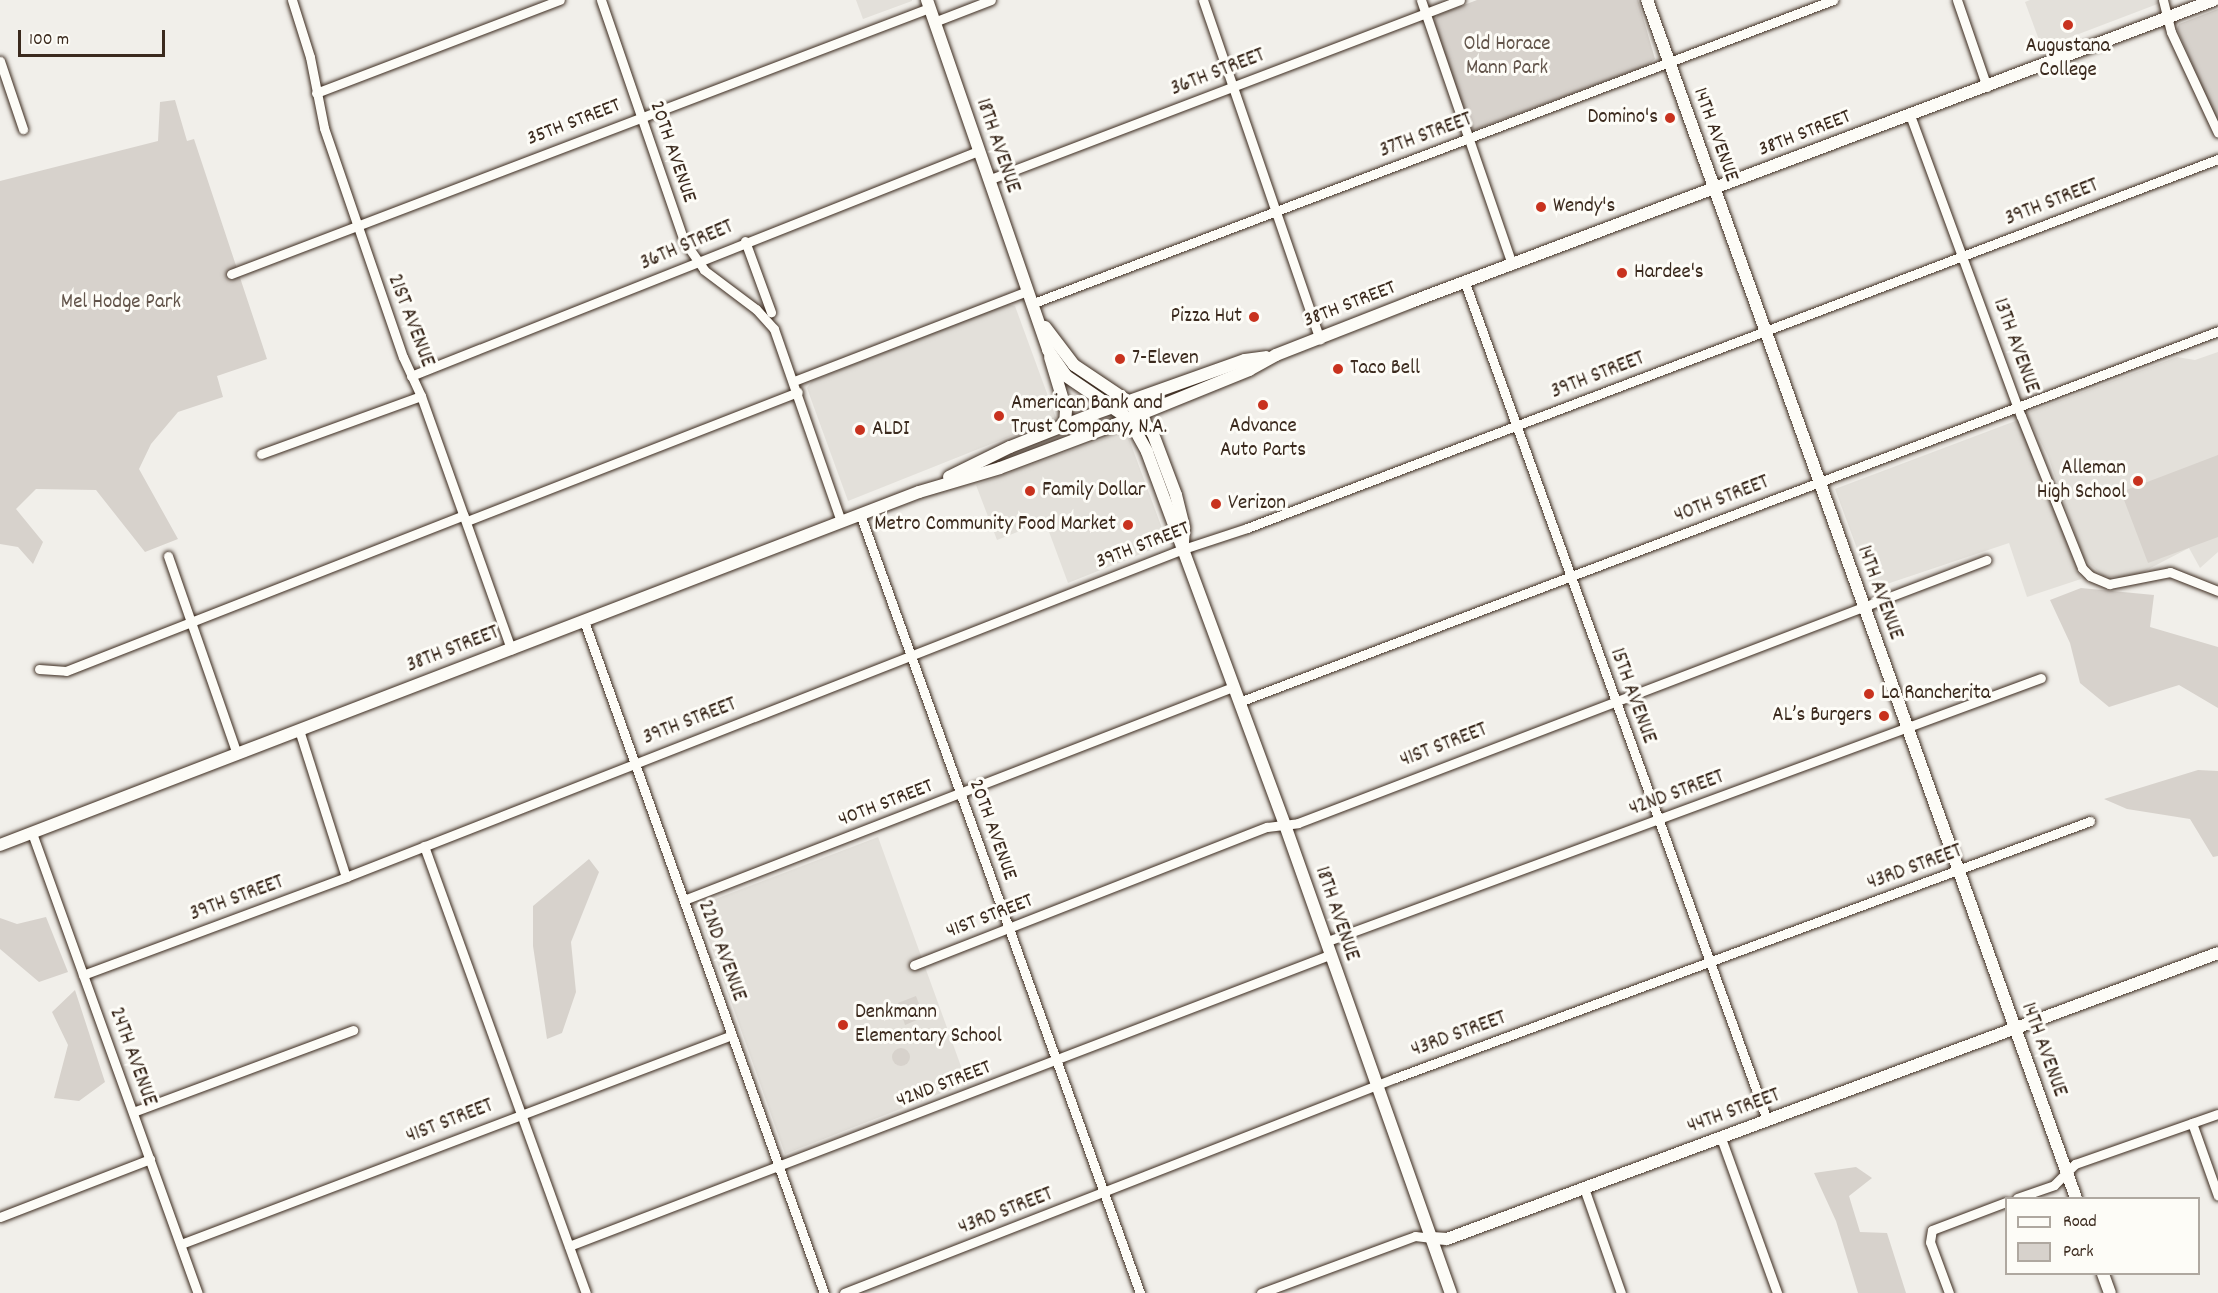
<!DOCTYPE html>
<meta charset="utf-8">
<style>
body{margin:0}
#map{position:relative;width:2218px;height:1293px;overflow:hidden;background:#f1efea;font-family:Dekko,sans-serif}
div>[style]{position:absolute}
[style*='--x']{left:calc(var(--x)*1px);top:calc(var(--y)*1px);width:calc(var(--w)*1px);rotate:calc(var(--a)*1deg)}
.built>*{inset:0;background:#e3e0da}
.green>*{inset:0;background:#d7d2cc}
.round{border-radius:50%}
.roads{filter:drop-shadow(0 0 2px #3b2a1e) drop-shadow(0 0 2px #3b2a1e)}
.minor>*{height:9px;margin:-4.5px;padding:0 4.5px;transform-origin:4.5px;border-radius:4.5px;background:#fdfcf7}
.tertiary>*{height:12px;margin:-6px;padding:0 6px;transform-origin:6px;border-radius:6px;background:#fdfcf7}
.dots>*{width:16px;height:16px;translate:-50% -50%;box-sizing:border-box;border:3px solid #fdfcf7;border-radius:50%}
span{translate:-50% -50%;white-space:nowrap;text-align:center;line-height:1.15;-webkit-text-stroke:6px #fdfcf7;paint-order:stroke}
.park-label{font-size:21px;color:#62544a}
.poi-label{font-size:21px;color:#3b2a1e}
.right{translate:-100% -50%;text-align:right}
.left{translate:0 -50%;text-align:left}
.street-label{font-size:21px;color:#3b2a1e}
.legend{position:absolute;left:2005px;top:1197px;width:195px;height:78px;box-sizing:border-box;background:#fdfcf7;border:2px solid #afa8a0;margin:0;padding:8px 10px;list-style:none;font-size:18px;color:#3b2a1e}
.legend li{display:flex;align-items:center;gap:12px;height:30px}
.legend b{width:30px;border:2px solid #afa8a0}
.scale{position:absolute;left:18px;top:30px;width:147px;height:27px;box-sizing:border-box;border:3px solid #3b2a1e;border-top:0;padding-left:8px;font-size:18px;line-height:21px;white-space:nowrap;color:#3b2a1e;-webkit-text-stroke:4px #fdfcf7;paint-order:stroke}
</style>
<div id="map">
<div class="built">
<i style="clip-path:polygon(856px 0,912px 0,912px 1px,863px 19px)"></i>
<i style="clip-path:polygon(2030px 0,2168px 0,2042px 48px,2025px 2px)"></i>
<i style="clip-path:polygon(1007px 304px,1015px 306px,1056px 418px,848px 501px,807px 388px,812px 381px)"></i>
<i style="clip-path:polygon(2218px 352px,2218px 552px,2200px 568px,2189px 548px,2137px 575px,2124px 578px,2103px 576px,2084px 559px,2048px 456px,2026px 413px,2177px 357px,2195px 360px)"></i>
<i style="clip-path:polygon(2018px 420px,2081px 579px,2027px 597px,2009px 543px,1872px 589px,1835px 489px)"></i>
<i style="clip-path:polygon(1119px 433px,1129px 439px,1166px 539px,1163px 545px,1068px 583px,1045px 521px,997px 540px,976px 485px)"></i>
<i style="clip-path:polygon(878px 837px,967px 1083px,785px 1154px,697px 906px)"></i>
</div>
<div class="green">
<i style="clip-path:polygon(1477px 0,1638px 0,1655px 59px,1646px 66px,1474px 130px,1468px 124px,1434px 21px,1438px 15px)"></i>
<i style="clip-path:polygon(2218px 9px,2218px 123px,2177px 29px,2179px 24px)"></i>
<i style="clip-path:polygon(175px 100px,187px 141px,194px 139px,267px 359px,217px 376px,223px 397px,178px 412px,151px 444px,139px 469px,178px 539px,145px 552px,96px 490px,36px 489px,16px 509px,43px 542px,33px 564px,18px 547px,0 544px,0 181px,158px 141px,160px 102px)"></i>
<i style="clip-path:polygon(2218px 455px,2218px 537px,2148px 563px,2121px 492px)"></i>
<i style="clip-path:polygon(2081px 588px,2154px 595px,2150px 627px,2218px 647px,2218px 708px,2179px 685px,2109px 707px,2080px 683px,2070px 643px,2050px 600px)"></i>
<i style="clip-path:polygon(2198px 770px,2218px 771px,2218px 856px,2213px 857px,2190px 819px,2127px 809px,2104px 799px)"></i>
<i style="clip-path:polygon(589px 859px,599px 872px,571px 942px,576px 992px,562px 1033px,547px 1039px,533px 946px,533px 906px)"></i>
<i style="clip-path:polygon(46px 917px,68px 972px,39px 982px,0 949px,0 918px,17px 924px)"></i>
<i style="clip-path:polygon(75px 990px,105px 1082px,79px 1101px,54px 1098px,68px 1045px,52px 1012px)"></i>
<i style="clip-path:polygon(916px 996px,924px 1017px,905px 1025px,898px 1003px)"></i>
<i class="round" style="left:892px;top:1048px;width:18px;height:18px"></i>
<i style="clip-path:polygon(1856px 1167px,1872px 1178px,1849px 1196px,1860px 1232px,1887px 1233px,1906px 1293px,1858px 1293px,1836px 1221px,1814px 1173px)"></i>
</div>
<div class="roads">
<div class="minor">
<i style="--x:292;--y:0;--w:60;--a:72.5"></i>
<i style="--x:310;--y:57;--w:72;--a:78.8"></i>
<i style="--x:324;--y:128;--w:242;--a:71"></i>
<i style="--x:403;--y:357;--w:43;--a:65.2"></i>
<i style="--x:421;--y:396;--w:269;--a:70.4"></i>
<i style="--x:601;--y:0;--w:255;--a:71"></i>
<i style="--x:684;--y:241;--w:35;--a:55"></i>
<i style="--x:704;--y:270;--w:65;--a:36.9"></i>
<i style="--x:756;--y:309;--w:27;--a:48"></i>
<i style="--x:774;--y:329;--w:203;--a:70.8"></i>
<i style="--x:1203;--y:0;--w:359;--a:71"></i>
<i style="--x:1421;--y:0;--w:280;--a:71"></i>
<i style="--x:1957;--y:0;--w:92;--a:71"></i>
<i style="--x:2163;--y:0;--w:33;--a:76"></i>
<i style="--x:2171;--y:32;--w:111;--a:65"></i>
<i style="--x:934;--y:22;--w:61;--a:-21.1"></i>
<i style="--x:0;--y:61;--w:72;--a:71.3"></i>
<i style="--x:316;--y:93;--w:261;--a:-20.9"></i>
<i style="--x:1910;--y:115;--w:321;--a:69.8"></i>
<i style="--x:2021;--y:416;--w:164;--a:68.1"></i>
<i style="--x:2082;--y:568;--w:11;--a:45"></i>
<i style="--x:2090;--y:576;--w:21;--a:23"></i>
<i style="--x:2109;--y:584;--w:62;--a:-11.1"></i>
<i style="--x:2170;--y:572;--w:52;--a:21.6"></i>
<i style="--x:988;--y:180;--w:505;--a:-20.87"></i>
<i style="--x:745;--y:241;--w:76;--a:69.9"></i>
<i style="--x:231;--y:274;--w:747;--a:-20.86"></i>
<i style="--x:1465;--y:283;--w:890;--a:70.16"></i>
<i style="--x:1031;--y:304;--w:858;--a:-20.76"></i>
<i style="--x:411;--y:376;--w:610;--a:-21.64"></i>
<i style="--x:794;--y:381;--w:250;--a:-21.1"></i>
<i style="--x:261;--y:454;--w:170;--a:-19.9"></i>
<i style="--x:860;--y:514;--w:828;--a:70.23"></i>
<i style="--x:467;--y:521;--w:355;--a:-21.3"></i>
<i style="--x:168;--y:556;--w:210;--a:70.8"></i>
<i style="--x:584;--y:621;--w:714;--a:70.35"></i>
<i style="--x:39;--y:669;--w:27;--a:4"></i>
<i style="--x:66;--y:671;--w:427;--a:-21.4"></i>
<i style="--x:1239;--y:702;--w:1047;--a:-20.75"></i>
<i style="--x:299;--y:730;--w:154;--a:72.3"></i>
<i style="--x:32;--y:833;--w:489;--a:70.2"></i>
<i style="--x:424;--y:846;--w:475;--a:70.1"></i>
<i style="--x:684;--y:900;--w:589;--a:-21.21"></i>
<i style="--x:1325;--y:942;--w:763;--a:-20.24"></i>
<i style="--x:914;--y:965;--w:379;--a:-21.4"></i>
<i style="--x:1267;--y:827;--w:31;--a:-7"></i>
<i style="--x:1298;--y:823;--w:737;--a:-20.92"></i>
<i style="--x:83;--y:975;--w:281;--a:-20.4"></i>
<i style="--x:346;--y:877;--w:899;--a:-21.4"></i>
<i style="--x:1183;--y:549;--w:67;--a:-18.2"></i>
<i style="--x:1247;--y:528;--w:1039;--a:-20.81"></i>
<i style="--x:133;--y:1112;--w:235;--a:-20.4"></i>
<i style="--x:2192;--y:1123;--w:77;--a:70.4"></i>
<i style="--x:1721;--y:1138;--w:165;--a:70.1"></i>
<i style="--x:1584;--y:1188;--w:111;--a:70.6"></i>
<i style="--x:2017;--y:1198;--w:39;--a:-19"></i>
<i style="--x:2054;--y:1185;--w:30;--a:-45"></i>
<i style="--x:2075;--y:1164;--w:151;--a:-19.3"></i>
<i style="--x:0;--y:1217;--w:161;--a:-21.1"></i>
<i style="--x:181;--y:1244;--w:589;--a:-20.77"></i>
<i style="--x:569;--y:1246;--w:814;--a:-20.95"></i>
<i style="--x:844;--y:1293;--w:591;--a:-21.32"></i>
<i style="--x:1395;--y:1078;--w:741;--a:-20.29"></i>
<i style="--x:1261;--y:1293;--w:164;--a:-20.3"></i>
<i style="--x:1415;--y:1236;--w:17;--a:7"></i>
<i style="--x:1949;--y:1293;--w:54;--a:-110.4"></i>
<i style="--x:1930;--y:1242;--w:12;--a:-81"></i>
<i style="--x:1932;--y:1230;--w:79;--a:-20.7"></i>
</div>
<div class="tertiary">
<i style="--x:927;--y:0;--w:370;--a:70.9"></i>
<i style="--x:1048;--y:350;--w:32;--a:55"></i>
<i style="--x:1066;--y:376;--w:76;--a:34.3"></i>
<i style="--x:1129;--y:419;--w:38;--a:61"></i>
<i style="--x:1147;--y:452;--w:398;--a:69.7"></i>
<i style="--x:1285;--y:825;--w:497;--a:70.5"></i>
<i style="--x:1647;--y:0;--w:1272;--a:70.3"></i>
<i style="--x:1045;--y:327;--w:48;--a:52.7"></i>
<i style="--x:1074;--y:365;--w:66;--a:33.9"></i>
<i style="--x:1129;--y:402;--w:40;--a:53"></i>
<i style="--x:1153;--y:434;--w:65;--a:69.3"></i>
<i style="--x:1176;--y:495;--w:34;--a:76"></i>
<i style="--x:1184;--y:528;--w:16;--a:94"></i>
<i style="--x:1050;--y:357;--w:55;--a:73.2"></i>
<i style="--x:1066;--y:410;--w:13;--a:94"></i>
<i style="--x:1065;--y:423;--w:7;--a:146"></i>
<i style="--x:949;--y:477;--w:68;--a:-26.2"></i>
<i style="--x:1010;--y:447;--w:92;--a:-21.6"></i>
<i style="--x:1096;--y:413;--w:158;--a:-19.6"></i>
<i style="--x:1245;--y:360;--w:21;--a:-8"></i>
<i style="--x:0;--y:845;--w:984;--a:-21.01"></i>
<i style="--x:919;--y:492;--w:84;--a:-16.5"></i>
<i style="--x:1000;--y:468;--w:111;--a:-20.6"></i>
<i style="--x:1104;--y:429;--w:157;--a:-22.1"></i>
<i style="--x:1249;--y:370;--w:31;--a:-29"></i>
<i style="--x:1276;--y:355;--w:145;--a:-21.4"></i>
<i style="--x:1411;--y:302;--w:858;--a:-20.61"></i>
<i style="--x:1432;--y:1238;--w:15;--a:4"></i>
<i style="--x:1447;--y:1239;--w:822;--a:-20.35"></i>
<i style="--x:2103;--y:1274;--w:20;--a:70"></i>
</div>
</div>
<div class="dots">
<i style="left:2068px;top:25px;background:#c8321e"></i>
<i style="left:1670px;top:118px;background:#c8321e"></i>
<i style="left:1541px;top:207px;background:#c8321e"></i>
<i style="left:1622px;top:273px;background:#c8321e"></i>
<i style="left:1254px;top:317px;background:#c8321e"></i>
<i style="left:1120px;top:359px;background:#c8321e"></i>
<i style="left:1338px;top:369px;background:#c8321e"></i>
<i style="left:1263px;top:405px;background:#c8321e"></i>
<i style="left:999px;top:416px;background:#c8321e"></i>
<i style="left:860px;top:430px;background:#c8321e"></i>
<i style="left:2138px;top:481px;background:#c8321e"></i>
<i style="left:1030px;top:491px;background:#c8321e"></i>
<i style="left:1216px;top:504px;background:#c8321e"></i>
<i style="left:1128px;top:525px;background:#c8321e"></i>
<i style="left:1869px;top:694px;background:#c8321e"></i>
<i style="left:1884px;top:716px;background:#c8321e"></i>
<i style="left:843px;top:1025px;background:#c8321e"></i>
</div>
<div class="park-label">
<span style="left:1507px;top:57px">Old Horace<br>Mann Park</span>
<span style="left:121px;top:303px">Mel Hodge Park</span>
</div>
<div class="poi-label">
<span style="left:2068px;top:59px">Augustana<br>College</span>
<span class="right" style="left:1658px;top:118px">Domino's</span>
<span class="left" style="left:1553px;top:207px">Wendy's</span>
<span class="left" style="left:1634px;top:273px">Hardee's</span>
<span class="right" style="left:1242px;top:317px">Pizza Hut</span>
<span class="left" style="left:1132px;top:359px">7-Eleven</span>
<span class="left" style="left:1350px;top:369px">Taco Bell</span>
<span class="left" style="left:1011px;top:416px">American Bank and<br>Trust Company, N.A.</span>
<span style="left:1263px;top:439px">Advance<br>Auto Parts</span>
<span class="left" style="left:872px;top:430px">ALDI</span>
<span class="right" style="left:2126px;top:481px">Alleman<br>High School</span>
<span class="left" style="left:1042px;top:491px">Family Dollar</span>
<span class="left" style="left:1228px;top:504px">Verizon</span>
<span class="right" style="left:1116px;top:525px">Metro Community Food Market</span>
<span class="left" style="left:1881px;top:694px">La Rancherita</span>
<span class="right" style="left:1872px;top:716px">AL’s Burgers</span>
<span class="left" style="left:855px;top:1025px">Denkmann<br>Elementary School</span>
</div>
<div class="street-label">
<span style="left:1218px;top:73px;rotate:-21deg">36TH STREET</span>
<span style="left:574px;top:123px;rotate:-21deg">35TH STREET</span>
<span style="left:1805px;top:134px;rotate:-21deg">38TH STREET</span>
<span style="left:1715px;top:135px;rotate:70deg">14TH AVENUE</span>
<span style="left:1426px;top:136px;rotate:-20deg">37TH STREET</span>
<span style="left:997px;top:146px;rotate:71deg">18TH AVENUE</span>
<span style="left:672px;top:152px;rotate:71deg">20TH AVENUE</span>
<span style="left:2052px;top:203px;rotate:-21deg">39TH STREET</span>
<span style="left:687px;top:246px;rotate:-23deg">36TH STREET</span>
<span style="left:1350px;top:305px;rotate:-21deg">38TH STREET</span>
<span style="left:410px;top:321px;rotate:69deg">21ST AVENUE</span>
<span style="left:2015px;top:346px;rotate:70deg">13TH AVENUE</span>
<span style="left:1598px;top:376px;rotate:-21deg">39TH STREET</span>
<span style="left:1722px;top:500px;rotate:-21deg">40TH STREET</span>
<span style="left:1143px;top:546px;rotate:-21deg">39TH STREET</span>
<span style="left:1879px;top:593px;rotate:70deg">14TH AVENUE</span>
<span style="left:453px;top:650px;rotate:-21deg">38TH STREET</span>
<span style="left:1632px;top:696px;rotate:70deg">15TH AVENUE</span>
<span style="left:690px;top:722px;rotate:-21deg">39TH STREET</span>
<span style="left:1444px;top:746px;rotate:-21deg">41ST STREET</span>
<span style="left:1677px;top:794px;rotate:-20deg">42ND STREET</span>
<span style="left:886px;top:804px;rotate:-21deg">40TH STREET</span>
<span style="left:992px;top:830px;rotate:70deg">20TH AVENUE</span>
<span style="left:1915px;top:868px;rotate:-20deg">43RD STREET</span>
<span style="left:237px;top:899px;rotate:-20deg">39TH STREET</span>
<span style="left:1336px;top:914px;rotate:71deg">18TH AVENUE</span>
<span style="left:990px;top:917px;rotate:-21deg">41ST STREET</span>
<span style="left:721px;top:951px;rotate:70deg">22ND AVENUE</span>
<span style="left:1459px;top:1035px;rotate:-20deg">43RD STREET</span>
<span style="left:2043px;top:1050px;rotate:70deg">14TH AVENUE</span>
<span style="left:132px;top:1057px;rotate:70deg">24TH AVENUE</span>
<span style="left:944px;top:1085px;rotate:-21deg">42ND STREET</span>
<span style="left:1734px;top:1112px;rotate:-20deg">44TH STREET</span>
<span style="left:450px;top:1122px;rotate:-21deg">41ST STREET</span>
<span style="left:1006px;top:1212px;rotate:-21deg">43RD STREET</span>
</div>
<ul class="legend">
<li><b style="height:8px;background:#fdfcf7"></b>Road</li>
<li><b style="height:16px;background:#d7d2cc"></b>Park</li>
</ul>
<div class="scale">100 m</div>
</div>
